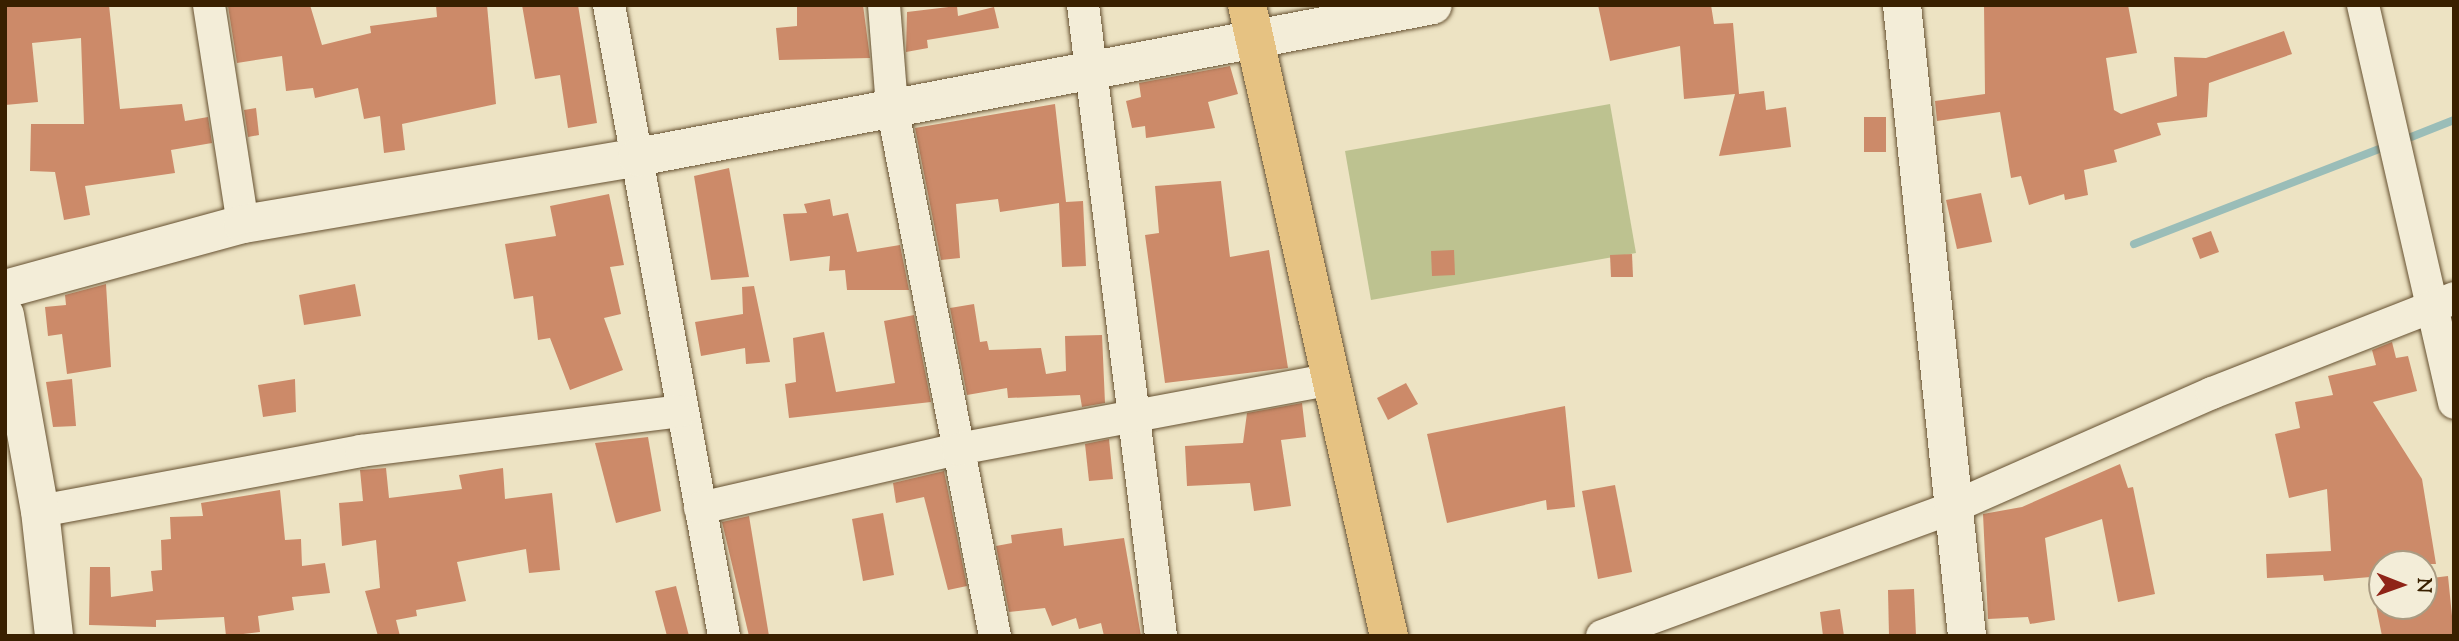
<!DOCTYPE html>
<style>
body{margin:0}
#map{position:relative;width:2459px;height:641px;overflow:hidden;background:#ede3c3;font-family:"Sorts Mill Goudy",serif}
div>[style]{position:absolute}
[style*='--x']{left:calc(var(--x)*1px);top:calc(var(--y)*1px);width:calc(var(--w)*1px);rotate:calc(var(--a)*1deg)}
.green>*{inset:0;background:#bdc290}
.stream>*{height:8px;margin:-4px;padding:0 4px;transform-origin:4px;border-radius:4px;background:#9abdb8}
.building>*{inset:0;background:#cc8a69}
.roads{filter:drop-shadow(0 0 2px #665131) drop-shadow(0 0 2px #665131)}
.street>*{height:32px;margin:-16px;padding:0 16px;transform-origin:16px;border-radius:16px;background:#f3edd8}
.secondary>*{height:38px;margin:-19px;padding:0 19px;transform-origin:19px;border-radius:19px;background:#f3edd8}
.primary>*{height:38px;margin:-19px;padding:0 19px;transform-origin:19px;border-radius:19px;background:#e6c282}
span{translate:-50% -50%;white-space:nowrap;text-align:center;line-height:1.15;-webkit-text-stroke:6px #f3edd8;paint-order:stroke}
.frame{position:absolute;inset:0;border:7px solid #392000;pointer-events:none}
.north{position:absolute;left:2368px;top:550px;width:70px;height:70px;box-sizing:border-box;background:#f3edd8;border:2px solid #a99b82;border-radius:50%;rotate:91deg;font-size:19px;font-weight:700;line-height:28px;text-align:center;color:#392000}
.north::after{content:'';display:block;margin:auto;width:24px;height:32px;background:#8f2418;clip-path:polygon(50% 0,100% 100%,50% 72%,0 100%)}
</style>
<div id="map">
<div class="green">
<i style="clip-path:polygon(1610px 104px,1636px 253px,1371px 300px,1345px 151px)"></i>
</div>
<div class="stream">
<i style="--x:2401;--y:141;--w:57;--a:-21.6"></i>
<i style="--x:2134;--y:244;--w:274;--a:-21.2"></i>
</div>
<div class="building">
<i style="clip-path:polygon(5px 5px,109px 5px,120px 109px,182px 104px,185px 121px,208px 117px,212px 143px,171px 150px,175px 173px,85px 186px,90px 215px,64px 220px,55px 172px,30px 171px,31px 124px,84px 124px,81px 38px,32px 43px,38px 102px,5px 105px)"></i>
<i style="clip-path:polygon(310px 5px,322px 45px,371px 33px,370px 26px,437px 17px,436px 5px,487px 5px,496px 104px,402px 124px,405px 150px,384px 153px,380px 116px,364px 119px,358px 88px,315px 98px,313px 88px,286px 91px,282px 56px,237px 63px,228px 6px)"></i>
<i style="clip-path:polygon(522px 5px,578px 5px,597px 123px,568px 128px,560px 75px,535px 79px)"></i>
<i style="clip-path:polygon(797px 5px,863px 5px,870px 58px,779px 60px,776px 28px,797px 26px)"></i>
<i style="clip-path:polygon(1598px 5px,1711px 5px,1714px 24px,1733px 23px,1739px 94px,1764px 91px,1766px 110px,1786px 107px,1791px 147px,1719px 156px,1735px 94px,1684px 99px,1680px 46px,1610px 61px)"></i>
<i style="clip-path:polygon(1984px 5px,2128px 5px,2137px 53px,2106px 58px,2114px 110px,2121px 114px,2177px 96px,2174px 57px,2206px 58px,2284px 31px,2292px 54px,2209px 83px,2207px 117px,2157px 123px,2161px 135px,2114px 150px,2117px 162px,2084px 170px,2088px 195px,2065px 200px,2064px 194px,2029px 205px,2021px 176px,2011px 178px,2000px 112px,1937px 121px,1935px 101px,1985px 94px)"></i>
<i style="clip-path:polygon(957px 6px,958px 16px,994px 7px,999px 28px,927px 40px,928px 48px,906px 52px,907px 12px)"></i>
<i style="clip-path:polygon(1230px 66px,1238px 94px,1208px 102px,1215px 128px,1146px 138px,1145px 126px,1132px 128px,1126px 101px,1141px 97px,1139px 83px)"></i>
<i style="clip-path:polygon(1055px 104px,1066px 202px,1083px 201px,1086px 266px,1062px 267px,1059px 203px,1000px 212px,998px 199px,956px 204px,960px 258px,941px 260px,915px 128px)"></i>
<i style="clip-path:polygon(256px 108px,259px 135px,248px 137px,244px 110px)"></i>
<i style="clip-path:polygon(1864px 117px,1886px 117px,1886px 152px,1864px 152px)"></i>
<i style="clip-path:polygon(729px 168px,749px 277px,711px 280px,694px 176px)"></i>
<i style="clip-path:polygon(1221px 181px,1230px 257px,1269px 250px,1288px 368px,1165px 383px,1145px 235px,1159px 233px,1155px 186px)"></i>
<i style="clip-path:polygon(1981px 193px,1992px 242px,1957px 249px,1946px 200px)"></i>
<i style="clip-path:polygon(609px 194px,624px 265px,610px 267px,621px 314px,604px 318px,623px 370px,570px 390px,550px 338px,538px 340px,533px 296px,514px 299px,505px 244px,556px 236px,550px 206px)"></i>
<i style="clip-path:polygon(830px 199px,833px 216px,848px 213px,857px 252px,900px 245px,909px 290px,847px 290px,845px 270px,829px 271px,830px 256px,790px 261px,783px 214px,807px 213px,804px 204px)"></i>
<i style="clip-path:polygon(2211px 231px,2219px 252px,2200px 259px,2192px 238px)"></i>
<i style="clip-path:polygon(1454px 250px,1455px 275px,1432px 276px,1431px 251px)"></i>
<i style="clip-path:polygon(1632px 254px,1633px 277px,1611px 277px,1610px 255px)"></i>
<i style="clip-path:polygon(106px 284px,111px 367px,67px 374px,62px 334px,48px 336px,45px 307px,66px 305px,65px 295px)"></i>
<i style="clip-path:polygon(355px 284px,361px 316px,304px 325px,299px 295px)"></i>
<i style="clip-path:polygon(754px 286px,770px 362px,746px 364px,745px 348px,701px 356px,695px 322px,743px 314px,742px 287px)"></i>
<i style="clip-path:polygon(974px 304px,980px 342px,987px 341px,989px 350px,1041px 348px,1046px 374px,1066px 371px,1065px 336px,1102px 335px,1105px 403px,1082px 407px,1080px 395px,1008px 398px,1007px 388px,967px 395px,950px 308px)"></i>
<i style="clip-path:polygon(914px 315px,931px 402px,789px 418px,785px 384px,796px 382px,793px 338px,824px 332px,836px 392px,895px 383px,884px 321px)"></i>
<i style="clip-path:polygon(2392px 342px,2396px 358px,2408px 356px,2417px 391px,2373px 402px,2422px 479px,2436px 564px,2382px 564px,2382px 576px,2324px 581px,2323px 575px,2267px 578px,2266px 554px,2331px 551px,2327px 489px,2289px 498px,2275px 434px,2300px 428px,2295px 402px,2333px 395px,2328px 376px,2376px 365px,2372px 350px)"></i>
<i style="clip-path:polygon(72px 379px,76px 426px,53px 427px,46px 382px)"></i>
<i style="clip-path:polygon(295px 379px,296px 412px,263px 417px,258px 385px)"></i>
<i style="clip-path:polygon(1406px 383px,1418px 404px,1388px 420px,1377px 398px)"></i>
<i style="clip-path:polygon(1302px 403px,1306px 437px,1281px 440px,1291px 506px,1254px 511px,1250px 483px,1187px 486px,1185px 446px,1243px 443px,1247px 413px)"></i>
<i style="clip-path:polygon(1565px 406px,1575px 507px,1547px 510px,1546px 500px,1447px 523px,1427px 434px)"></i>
<i style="clip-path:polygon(648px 437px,661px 511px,616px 523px,595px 443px)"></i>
<i style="clip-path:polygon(1109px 439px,1113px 479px,1089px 481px,1085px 444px)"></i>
<i style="clip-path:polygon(2120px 464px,2128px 488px,2133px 487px,2155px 594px,2118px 602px,2102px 519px,2045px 538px,2055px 620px,2030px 624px,2028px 617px,1988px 619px,1983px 514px,2022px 507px)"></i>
<i style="clip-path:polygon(386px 468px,389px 498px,462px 489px,459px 475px,503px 468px,505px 499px,552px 493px,560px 570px,529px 573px,526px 549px,457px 562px,466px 601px,416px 610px,417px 616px,396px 620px,400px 636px,378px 636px,365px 591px,380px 588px,376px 540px,342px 546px,339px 503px,363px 501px,360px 470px)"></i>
<i style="clip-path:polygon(944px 471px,967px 586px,948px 590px,924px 497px,896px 503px,893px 483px)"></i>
<i style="clip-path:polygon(1615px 485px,1632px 572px,1598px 579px,1582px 491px)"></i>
<i style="clip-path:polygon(280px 490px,285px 540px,301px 539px,302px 566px,325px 563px,330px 593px,292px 597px,294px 610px,258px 616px,260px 632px,226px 636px,224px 617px,156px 620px,156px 627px,89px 625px,90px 567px,110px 567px,111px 597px,153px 591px,151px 571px,162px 570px,161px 540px,171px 539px,170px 517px,203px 516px,201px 503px)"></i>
<i style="clip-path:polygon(883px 513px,894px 575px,863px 581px,852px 519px)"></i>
<i style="clip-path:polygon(749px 516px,769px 636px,749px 636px,722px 522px)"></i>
<i style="clip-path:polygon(1062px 528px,1064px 546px,1124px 538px,1141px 636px,1104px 636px,1101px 623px,1079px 629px,1076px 618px,1052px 626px,1045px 608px,1009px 612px,996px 546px,1012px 543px,1011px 535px)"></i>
<i style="clip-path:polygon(2448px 576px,2454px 636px,2382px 636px,2376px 606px,2424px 606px,2424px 579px)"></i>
<i style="clip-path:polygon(676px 586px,689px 636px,667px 636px,655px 591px)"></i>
<i style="clip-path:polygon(1914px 589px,1916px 636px,1889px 636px,1888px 590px)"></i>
<i style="clip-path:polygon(1840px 609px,1844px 636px,1823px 636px,1820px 612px)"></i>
</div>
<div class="roads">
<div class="street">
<i style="--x:209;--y:5;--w:222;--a:81.2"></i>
<i style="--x:609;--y:5;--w:641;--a:79.67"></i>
<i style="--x:884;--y:5;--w:101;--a:85.5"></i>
<i style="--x:892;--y:106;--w:540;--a:79"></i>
<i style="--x:1083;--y:5;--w:636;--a:82.95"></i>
<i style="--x:2363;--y:5;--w:408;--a:77.1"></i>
<i style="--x:700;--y:508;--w:265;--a:-12.9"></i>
<i style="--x:958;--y:449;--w:380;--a:-10.6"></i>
<i style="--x:40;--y:511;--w:327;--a:-10.6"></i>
<i style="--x:361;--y:451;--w:322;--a:-7.1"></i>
<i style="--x:1602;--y:636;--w:372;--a:-20.1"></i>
<i style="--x:1951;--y:508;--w:285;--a:-23.8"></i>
<i style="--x:2212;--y:393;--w:260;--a:-21.4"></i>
</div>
<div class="secondary">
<i style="--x:1902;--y:5;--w:634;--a:84.12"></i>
<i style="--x:5;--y:289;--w:247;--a:-15.3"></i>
<i style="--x:243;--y:224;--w:401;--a:-9.6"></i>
<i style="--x:638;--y:157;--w:809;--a:-10.82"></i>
<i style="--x:5;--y:315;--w:199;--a:79.9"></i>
<i style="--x:40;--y:511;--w:126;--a:83.6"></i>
</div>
<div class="primary">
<i style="--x:1247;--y:5;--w:647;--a:77.32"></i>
</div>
</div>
<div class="frame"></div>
<div class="north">N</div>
</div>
